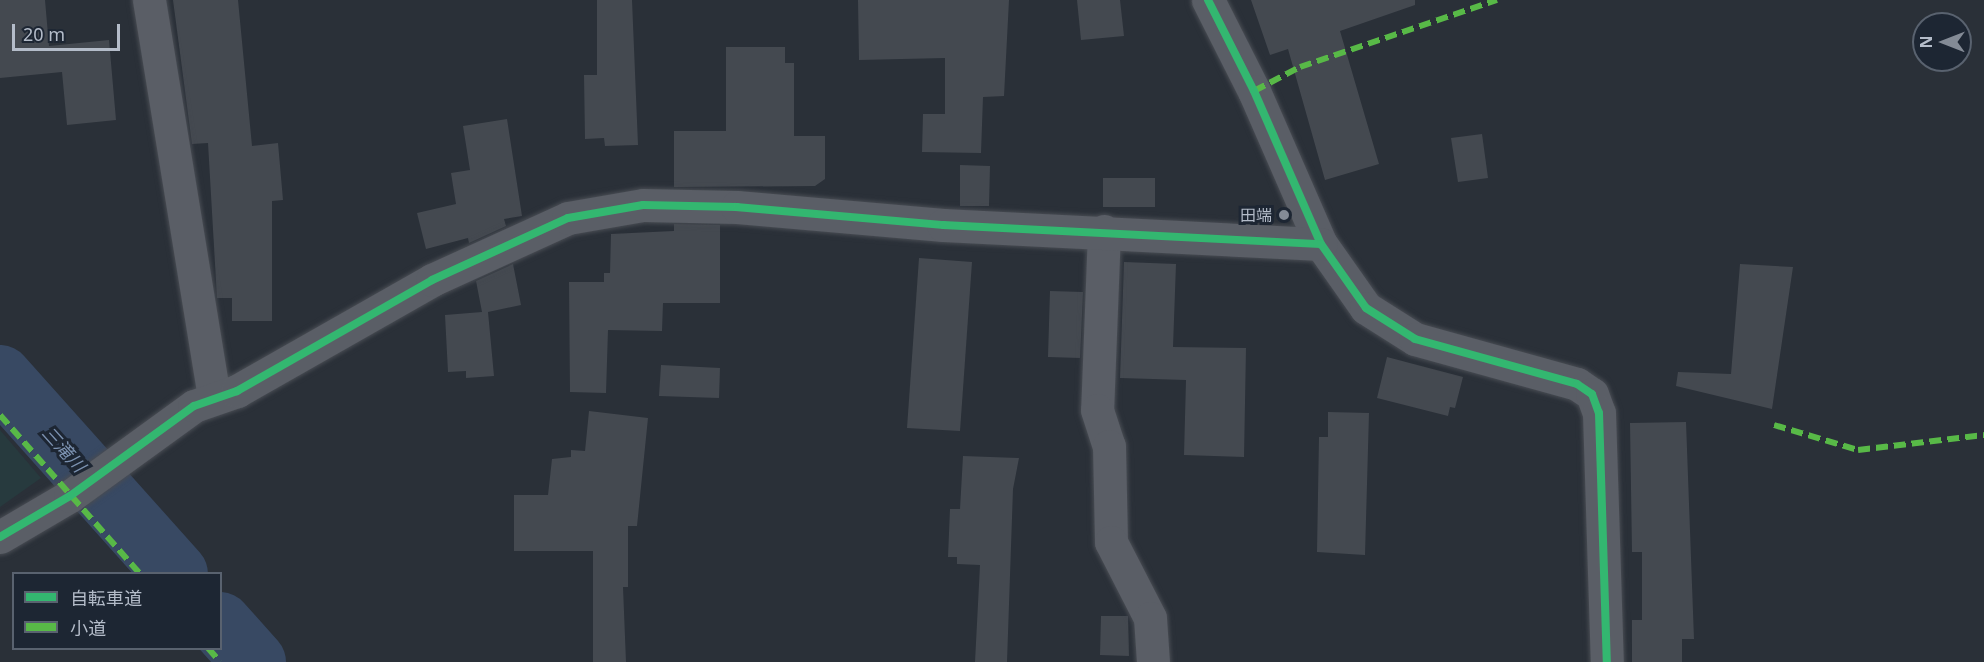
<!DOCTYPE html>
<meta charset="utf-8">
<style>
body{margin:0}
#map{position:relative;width:1984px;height:662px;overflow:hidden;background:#2a3038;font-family:"Noto Sans","Noto Sans JP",sans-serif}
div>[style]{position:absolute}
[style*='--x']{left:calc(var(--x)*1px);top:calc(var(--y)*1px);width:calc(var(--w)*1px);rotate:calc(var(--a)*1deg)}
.green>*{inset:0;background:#273a3e}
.river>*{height:64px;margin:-32px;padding:0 32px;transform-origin:32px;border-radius:32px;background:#384963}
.building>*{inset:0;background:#444950}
.roads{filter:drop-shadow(0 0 2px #484c53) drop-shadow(0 0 2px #484c53)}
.minor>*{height:33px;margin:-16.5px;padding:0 16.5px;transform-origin:16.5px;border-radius:16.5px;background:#5a5e66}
.quiet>*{height:6px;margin-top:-3px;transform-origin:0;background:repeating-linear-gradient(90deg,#58b947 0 12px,transparent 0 18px)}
.cycleway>*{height:8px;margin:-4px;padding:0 4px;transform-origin:4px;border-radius:4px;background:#33b770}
.dots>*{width:16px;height:16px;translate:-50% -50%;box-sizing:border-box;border:3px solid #1d2633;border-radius:50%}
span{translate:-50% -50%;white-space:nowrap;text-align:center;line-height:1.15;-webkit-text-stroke:6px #1d2633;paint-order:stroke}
.poi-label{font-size:16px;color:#b4bcc9}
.right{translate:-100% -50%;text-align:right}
.water-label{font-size:18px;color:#7c92b1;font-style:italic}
.legend{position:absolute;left:12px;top:572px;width:210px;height:78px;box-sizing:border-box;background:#1d2633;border:2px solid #59626f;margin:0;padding:8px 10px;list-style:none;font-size:18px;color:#b4bcc9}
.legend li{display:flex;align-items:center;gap:12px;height:30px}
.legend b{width:30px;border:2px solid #59626f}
.north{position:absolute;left:1912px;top:12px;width:60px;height:60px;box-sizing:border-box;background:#1d2633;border:2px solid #59626f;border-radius:50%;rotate:270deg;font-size:16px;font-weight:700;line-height:24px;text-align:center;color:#b4bcc9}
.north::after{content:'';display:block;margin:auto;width:21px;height:27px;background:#848b96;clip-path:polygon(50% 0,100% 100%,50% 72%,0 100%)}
.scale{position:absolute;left:12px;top:24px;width:108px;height:27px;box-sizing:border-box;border:3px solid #b4bcc9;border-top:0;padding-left:8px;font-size:18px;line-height:21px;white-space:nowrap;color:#b4bcc9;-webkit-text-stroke:4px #1d2633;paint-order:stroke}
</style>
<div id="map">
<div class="green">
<i style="clip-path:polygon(0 430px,41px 478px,0 507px)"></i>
</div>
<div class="river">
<i style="--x:0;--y:377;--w:264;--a:48.2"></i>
<i style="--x:220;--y:624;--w:51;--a:48.2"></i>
</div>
<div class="building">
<i style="clip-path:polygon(0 0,45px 0,49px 46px,109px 40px,116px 120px,67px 125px,62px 72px,0 78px)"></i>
<i style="clip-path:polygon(173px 0,238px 0,252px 146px,278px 143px,283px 200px,272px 201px,272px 321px,232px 321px,232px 298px,217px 298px,208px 143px,192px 144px)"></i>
<i style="clip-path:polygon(597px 0,632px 0,638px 145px,605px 146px,604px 138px,585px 139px,584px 75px,597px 75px)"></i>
<i style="clip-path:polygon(858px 0,1009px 0,1004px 96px,983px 97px,981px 153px,922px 152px,923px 114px,945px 114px,945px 58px,859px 60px)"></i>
<i style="clip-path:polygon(1077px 0,1120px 0,1124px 36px,1081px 40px)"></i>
<i style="clip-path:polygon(1251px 0,1415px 0,1415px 5px,1340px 31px,1379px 164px,1325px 180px,1288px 49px,1270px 55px)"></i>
<i style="clip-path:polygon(726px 47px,785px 47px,785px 63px,794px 63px,794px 136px,825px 136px,825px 179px,815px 186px,674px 187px,674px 131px,726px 131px)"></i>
<i style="clip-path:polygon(507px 119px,522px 216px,504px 219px,506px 226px,469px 243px,468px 238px,426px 249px,417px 213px,456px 204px,451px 173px,470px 170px,463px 126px)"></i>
<i style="clip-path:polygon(1482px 134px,1488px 178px,1458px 182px,1451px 138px)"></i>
<i style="clip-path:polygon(960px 165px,990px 166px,989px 206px,960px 206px)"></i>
<i style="clip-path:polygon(1103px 178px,1155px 178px,1155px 207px,1103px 207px)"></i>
<i style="clip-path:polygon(674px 224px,720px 225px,720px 303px,663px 303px,662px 331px,608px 330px,606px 393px,570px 392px,569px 282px,604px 282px,604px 273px,610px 273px,611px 234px,674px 231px)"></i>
<i style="clip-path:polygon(919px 258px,972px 262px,960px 431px,907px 428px)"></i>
<i style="clip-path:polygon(1124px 262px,1176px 264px,1173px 347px,1246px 348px,1244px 457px,1184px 455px,1186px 380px,1120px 378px)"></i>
<i style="clip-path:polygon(513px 264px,521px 305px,488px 312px,494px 376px,466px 378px,466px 371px,448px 372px,445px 315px,482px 312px,476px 281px)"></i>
<i style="clip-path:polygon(1740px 264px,1793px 267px,1772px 409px,1676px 386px,1678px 372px,1731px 374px)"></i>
<i style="clip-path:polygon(1050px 291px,1083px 292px,1080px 358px,1048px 357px)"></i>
<i style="clip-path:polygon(1387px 357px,1463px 377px,1455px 408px,1450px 407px,1448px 416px,1377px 398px)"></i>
<i style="clip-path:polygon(661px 365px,720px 368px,719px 398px,659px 396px)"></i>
<i style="clip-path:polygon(589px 411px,648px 418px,637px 526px,628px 526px,628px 587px,623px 587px,626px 662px,593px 662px,593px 551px,514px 551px,514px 495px,548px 495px,552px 459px,571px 457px,571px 450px,585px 451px)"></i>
<i style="clip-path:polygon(1328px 412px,1369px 413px,1365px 555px,1317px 552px,1319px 437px,1328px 437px)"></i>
<i style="clip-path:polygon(1686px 422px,1694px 639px,1682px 639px,1682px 662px,1632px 662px,1632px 620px,1642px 620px,1642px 552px,1632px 552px,1630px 423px)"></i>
<i style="clip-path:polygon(963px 456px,1019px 458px,1013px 489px,1007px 662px,975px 662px,980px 565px,957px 564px,957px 557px,948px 557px,950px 509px,960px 509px)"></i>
<i style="clip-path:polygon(1101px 616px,1128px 616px,1129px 656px,1100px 655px)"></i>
</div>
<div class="roads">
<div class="minor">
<i style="--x:149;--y:0;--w:400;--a:80.7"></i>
<i style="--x:1208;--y:0;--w:102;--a:63.2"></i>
<i style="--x:1254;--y:91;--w:167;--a:66.4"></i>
<i style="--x:1321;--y:244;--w:78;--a:54.9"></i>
<i style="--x:1366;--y:308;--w:58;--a:32.3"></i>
<i style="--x:1415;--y:339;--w:168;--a:15.5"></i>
<i style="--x:1577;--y:384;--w:18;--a:34"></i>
<i style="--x:1592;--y:394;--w:20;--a:70"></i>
<i style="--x:1599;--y:413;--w:249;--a:88.2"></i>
<i style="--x:1104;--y:231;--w:179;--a:92.2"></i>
<i style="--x:1097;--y:410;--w:38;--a:72"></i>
<i style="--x:1109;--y:446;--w:96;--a:88.8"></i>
<i style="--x:1111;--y:542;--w:85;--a:62.8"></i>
<i style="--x:1150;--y:618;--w:44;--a:86.1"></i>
<i style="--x:0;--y:537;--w:81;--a:-30.4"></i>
<i style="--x:70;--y:496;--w:153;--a:-36"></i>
<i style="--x:194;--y:406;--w:46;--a:-19.2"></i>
<i style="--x:237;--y:391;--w:224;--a:-29.6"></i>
<i style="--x:432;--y:280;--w:149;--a:-24.5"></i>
<i style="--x:568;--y:218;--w:76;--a:-9.8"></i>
<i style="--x:643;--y:205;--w:94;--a:1.2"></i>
<i style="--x:737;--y:207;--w:207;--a:5"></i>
<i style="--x:943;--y:225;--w:378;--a:2.9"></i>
</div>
</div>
<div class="quiet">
<i style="--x:1254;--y:91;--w:52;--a:-27.6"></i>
<i style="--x:1300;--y:67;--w:208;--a:-18.8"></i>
<i style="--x:0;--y:415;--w:212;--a:48.6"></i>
<i style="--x:1774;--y:425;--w:88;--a:16.6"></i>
<i style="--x:1858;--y:450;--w:127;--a:-6.8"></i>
<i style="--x:208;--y:648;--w:18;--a:49"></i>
</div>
<div class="cycleway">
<i style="--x:1208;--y:0;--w:102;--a:63.2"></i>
<i style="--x:1254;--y:91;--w:167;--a:66.4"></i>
<i style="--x:1321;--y:244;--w:78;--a:54.9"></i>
<i style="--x:1366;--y:308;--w:58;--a:32.3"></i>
<i style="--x:1415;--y:339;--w:168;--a:15.5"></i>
<i style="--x:1577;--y:384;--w:18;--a:34"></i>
<i style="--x:1592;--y:394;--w:20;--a:70"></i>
<i style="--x:1599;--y:413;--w:249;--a:88.2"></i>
<i style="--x:0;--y:537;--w:81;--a:-30.4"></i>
<i style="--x:70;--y:496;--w:153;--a:-36"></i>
<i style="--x:194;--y:406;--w:46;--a:-19.2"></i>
<i style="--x:237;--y:391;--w:224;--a:-29.6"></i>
<i style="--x:432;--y:280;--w:149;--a:-24.5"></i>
<i style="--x:568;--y:218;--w:76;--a:-9.8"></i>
<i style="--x:643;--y:205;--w:94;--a:1.2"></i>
<i style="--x:737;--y:207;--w:207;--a:5"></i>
<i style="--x:943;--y:225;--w:378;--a:2.9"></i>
</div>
<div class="dots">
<i style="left:1284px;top:215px;background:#848b96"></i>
</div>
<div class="poi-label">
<span class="right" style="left:1272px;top:215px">田端</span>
</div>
<div class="water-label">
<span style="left:64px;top:449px;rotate:48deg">三滝川</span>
</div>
<ul class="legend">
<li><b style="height:8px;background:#33b770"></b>自転車道</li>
<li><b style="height:8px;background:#58b947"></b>小道</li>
</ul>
<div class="north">N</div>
<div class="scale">20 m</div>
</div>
